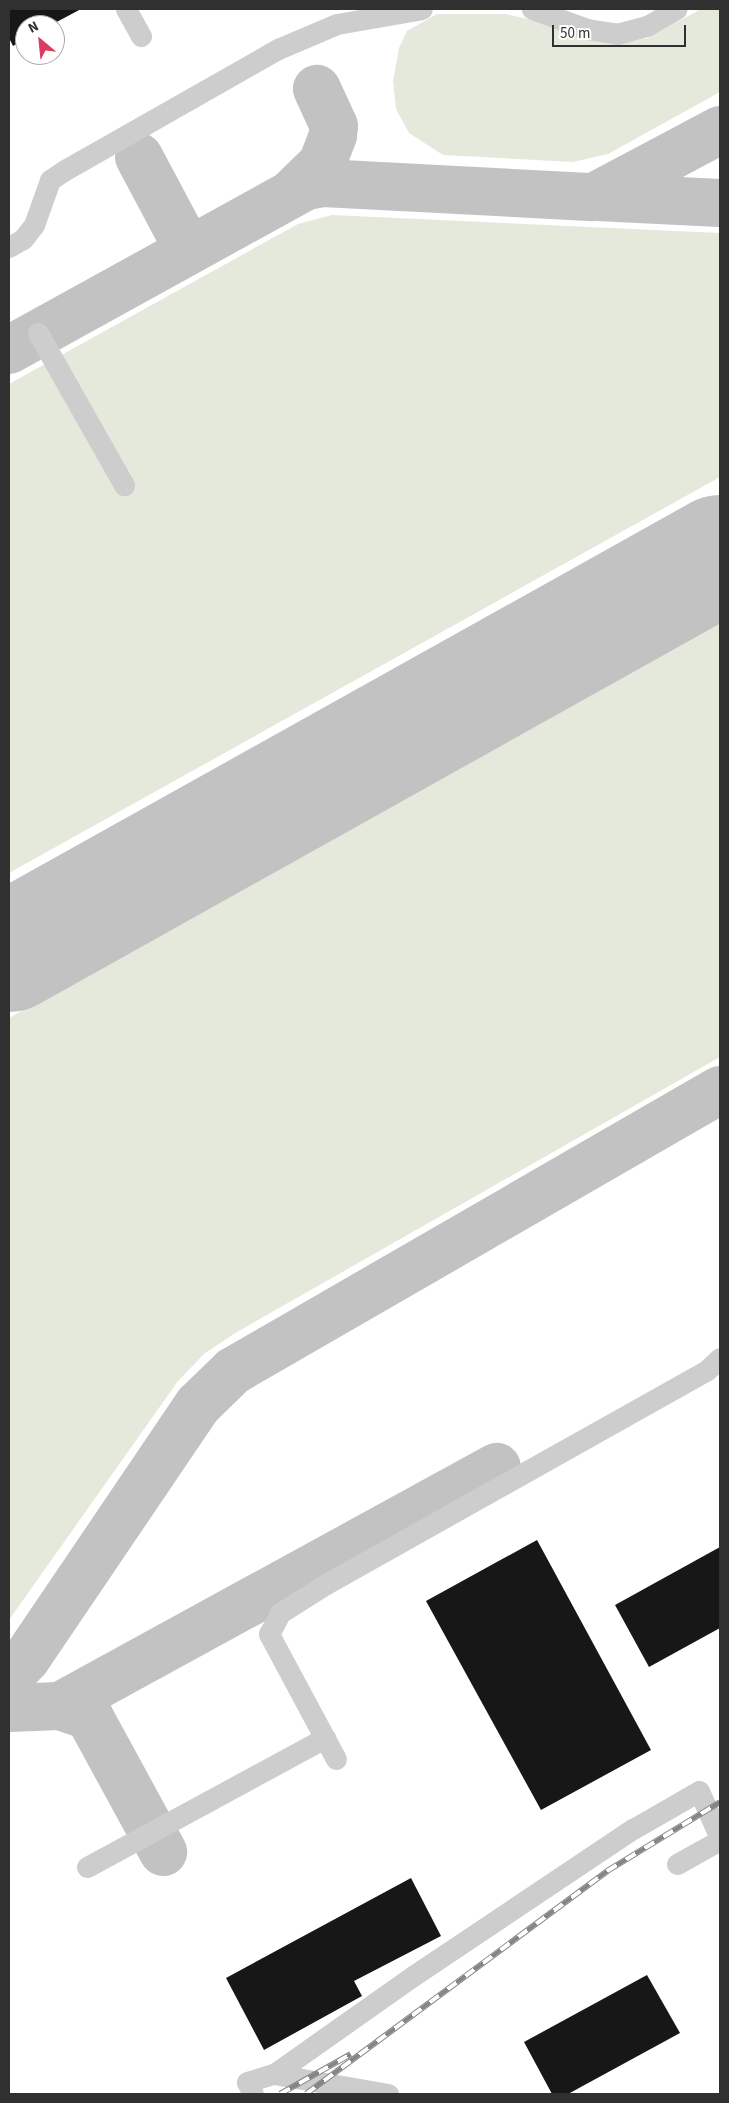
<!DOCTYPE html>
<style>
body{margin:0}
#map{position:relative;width:729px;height:2103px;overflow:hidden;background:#fff;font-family:"Source Sans 3",sans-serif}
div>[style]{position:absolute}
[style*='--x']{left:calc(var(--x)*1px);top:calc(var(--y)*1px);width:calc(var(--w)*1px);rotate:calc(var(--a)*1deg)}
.green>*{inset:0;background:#e5e9dc}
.taxiway>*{height:48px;margin:-24px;padding:0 24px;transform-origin:24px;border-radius:24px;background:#c2c2c2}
.runway>*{height:120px;margin:-60px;padding:0 60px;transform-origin:60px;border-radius:60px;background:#c2c2c2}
.building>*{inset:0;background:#171717}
.minor>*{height:21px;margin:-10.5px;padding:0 10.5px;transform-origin:10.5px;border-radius:10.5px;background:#cdcdcd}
.rail>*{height:5.5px;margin-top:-2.75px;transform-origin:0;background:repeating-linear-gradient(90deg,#fff 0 11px,#858585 0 22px);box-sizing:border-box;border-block:1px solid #858585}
span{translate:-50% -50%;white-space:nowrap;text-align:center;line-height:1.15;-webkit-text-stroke:5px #fff;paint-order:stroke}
.frame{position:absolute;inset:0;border:10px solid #303030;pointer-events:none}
.north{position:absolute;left:15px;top:15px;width:50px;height:50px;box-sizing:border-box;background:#fff;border:1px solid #acacac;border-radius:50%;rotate:332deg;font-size:14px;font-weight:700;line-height:20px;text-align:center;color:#303030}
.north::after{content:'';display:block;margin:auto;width:18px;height:22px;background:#dd3c61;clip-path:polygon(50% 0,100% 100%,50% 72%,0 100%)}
.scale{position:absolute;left:552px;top:25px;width:134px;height:22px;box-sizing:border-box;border:2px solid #303030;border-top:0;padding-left:6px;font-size:15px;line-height:18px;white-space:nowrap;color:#303030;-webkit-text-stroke:4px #fff;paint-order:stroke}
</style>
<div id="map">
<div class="green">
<i style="clip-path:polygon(701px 9px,720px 9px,720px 92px,608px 154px,573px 162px,443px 155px,409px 133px,396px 109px,393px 81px,399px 48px,407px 31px,437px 14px,506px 14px,627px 42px,648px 38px)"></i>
<i style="clip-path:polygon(332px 215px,720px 233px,720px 477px,9px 873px,9px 384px,298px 224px)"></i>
<i style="clip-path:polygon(720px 624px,720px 1057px,237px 1332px,205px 1353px,178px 1381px,9px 1620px,9px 1018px)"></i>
</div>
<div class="taxiway">
<i style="--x:139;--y:157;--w:104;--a:62"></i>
<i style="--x:291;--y:194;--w:43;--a:-44.1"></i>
<i style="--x:322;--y:164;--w:31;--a:-69"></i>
<i style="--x:333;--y:135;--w:9;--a:-84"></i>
<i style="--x:334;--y:126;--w:41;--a:-114.7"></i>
<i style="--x:598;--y:197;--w:122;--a:2.8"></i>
<i style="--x:9;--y:350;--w:339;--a:-28.9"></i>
<i style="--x:306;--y:186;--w:17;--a:-10"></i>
<i style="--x:323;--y:183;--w:271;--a:3"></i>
<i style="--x:594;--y:197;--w:143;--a:-28"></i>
<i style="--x:9;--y:1677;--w:25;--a:-47"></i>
<i style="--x:26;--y:1659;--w:307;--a:-55.9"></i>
<i style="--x:198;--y:1405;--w:49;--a:-44.2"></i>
<i style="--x:233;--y:1371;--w:562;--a:-29.99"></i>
<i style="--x:60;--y:1706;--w:31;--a:19"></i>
<i style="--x:89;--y:1716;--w:155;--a:61.4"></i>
<i style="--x:9;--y:1708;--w:51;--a:-2.2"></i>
<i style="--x:60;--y:1706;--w:498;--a:-28.7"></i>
</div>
<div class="runway">
<i style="--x:9;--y:952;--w:814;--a:-29.18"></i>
</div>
<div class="building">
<i style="clip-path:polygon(9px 9px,81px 9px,51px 25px,25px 25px,25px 39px,13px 46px,9px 38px)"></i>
<i style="clip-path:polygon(537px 1540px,651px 1750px,541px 1810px,426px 1601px)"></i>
<i style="clip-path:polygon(720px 1547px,720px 1628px,649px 1667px,615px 1605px)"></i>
<i style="clip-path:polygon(411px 1878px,441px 1936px,354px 1981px,362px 1996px,264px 2050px,226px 1978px)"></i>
<i style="clip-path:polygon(647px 1975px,680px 2033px,568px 2094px,552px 2094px,524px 2042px)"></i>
</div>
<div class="minor">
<i style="--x:126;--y:9;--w:31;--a:61"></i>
<i style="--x:532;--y:9;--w:59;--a:20"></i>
<i style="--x:587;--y:29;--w:30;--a:9"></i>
<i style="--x:617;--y:34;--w:31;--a:-15"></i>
<i style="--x:647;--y:26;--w:34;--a:-30"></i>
<i style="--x:9;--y:247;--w:16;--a:-30"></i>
<i style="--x:23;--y:239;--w:18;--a:-52"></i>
<i style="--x:34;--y:225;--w:48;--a:-70.4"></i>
<i style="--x:50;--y:180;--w:18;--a:-34"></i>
<i style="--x:65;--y:170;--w:245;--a:-29.6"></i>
<i style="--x:278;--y:49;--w:64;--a:-23"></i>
<i style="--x:337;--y:24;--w:86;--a:-10"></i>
<i style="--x:38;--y:333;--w:175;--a:60.5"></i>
<i style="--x:336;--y:1759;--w:142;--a:-118.2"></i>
<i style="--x:269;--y:1634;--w:24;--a:-62"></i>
<i style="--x:280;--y:1613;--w:54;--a:-32.2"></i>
<i style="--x:326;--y:1584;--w:436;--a:-29.3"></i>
<i style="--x:706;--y:1371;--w:19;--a:-43"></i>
<i style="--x:677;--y:1864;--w:49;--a:-29.2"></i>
<i style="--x:87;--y:1867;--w:271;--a:-28.5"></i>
<i style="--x:274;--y:2074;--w:116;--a:10"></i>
<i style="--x:253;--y:2094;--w:13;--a:-117"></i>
<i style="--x:247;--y:2082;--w:28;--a:-17"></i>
<i style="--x:274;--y:2074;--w:170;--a:-35.2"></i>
<i style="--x:413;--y:1976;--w:265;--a:-33.8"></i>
<i style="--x:633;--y:1829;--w:76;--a:-29.9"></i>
<i style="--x:699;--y:1791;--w:51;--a:65.9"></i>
</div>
<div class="rail">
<i style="--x:280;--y:2094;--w:81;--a:-29.4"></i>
<i style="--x:306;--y:2094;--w:375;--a:-36.5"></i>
<i style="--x:607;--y:1871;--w:132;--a:-31.4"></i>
</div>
<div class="frame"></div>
<div class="north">N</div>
<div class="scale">50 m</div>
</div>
